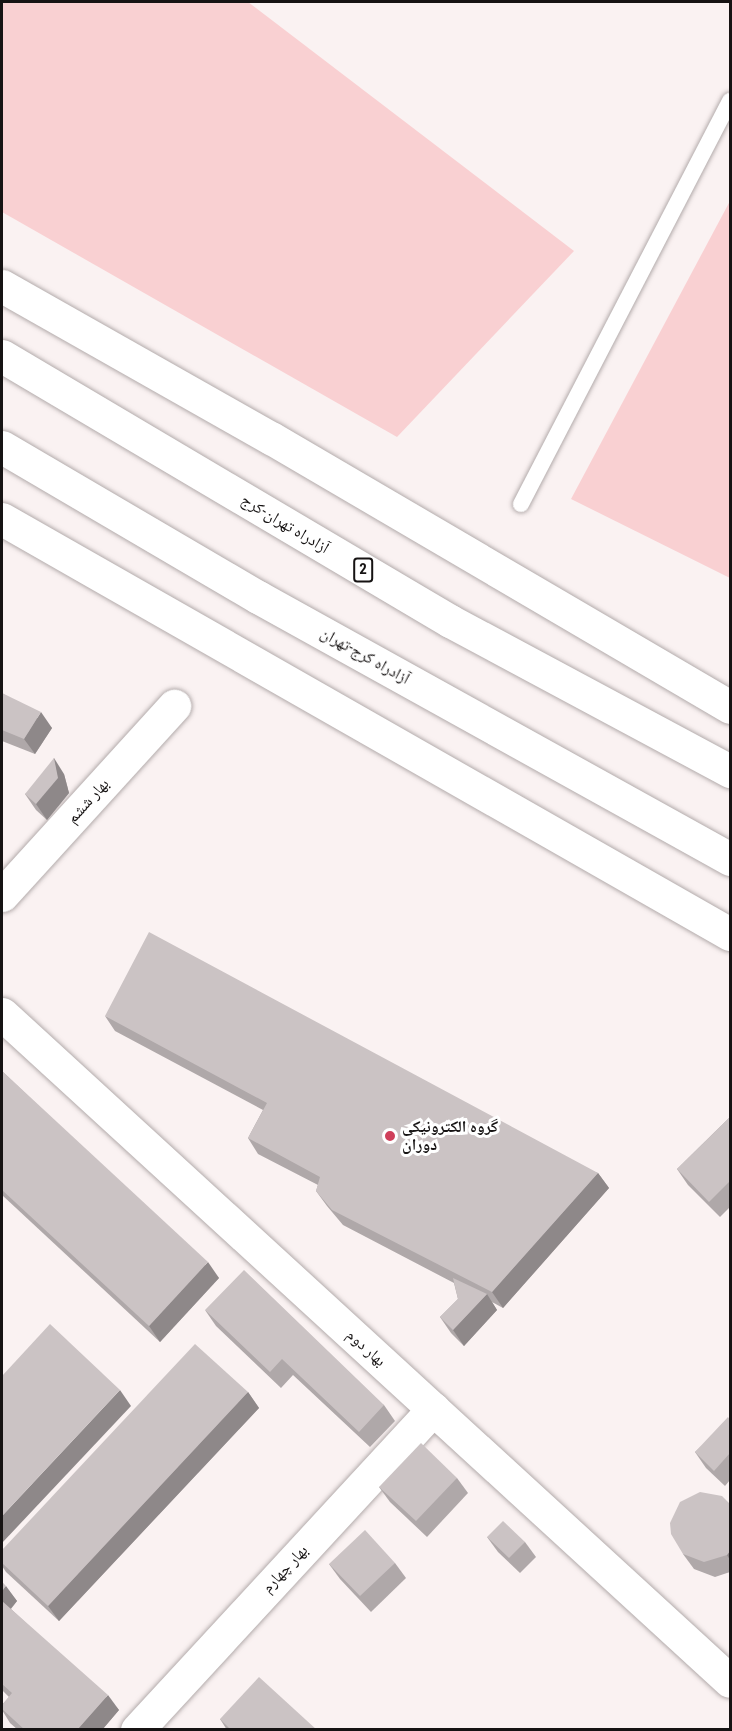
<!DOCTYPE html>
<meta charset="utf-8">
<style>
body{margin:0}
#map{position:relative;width:732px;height:1731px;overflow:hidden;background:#faf2f2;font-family:"Roboto Condensed","Noto Naskh Arabic",sans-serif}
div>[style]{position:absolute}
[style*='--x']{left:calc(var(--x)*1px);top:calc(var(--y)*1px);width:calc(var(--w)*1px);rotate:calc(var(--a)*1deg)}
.green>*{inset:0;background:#f9d0d2}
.roads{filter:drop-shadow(0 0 2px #b3abab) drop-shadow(0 0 2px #b3abab)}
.lane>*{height:16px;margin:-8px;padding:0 8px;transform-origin:8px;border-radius:8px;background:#fff}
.secondary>*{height:33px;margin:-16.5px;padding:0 16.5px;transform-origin:16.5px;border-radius:16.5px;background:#fff}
.highway>*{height:33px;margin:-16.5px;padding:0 16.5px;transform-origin:16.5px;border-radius:16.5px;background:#fff}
.wall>*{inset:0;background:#afa8a9}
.shaded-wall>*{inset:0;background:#8e8889}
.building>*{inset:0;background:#cbc3c4}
.dots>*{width:16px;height:16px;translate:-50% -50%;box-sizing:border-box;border:3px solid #fff;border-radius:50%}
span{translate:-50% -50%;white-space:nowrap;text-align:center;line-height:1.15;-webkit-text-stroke:6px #fff;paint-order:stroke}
.shield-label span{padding:2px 4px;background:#fff;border:2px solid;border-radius:4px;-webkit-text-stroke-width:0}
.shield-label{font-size:15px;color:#161313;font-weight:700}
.street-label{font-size:16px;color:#161313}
.poi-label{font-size:16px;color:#161313;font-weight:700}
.left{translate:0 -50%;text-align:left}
.frame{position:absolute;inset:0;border:3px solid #161313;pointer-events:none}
</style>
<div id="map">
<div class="green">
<i style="clip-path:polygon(2px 2px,248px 2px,574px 251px,397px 437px,2px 212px)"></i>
<i style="clip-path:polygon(730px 201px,730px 578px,571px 499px)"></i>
</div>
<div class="roads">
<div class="lane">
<i style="--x:521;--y:504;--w:454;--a:-62.6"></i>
</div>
<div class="secondary">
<i style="--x:2;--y:895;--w:256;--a:-47.7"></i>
<i style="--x:2;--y:1014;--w:987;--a:42.5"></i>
<i style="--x:137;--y:1730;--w:437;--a:-47.3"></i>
</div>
<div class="highway">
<i style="--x:2;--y:286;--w:309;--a:29.5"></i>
<i style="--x:271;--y:438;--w:532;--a:30.37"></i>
<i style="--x:2;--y:356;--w:521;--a:30.61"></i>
<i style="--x:450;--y:621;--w:318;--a:28.2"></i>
<i style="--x:2;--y:447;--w:297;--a:30.4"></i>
<i style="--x:258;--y:597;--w:540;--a:29.03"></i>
<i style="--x:2;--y:519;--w:838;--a:29.69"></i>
</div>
</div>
<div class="wall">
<i style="clip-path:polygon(2px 693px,52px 728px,35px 754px,2px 741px)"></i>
<i style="clip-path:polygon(64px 774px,69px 793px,47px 820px,36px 810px,25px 794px)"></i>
<i style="clip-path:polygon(105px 1016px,598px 1173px,609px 1188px,503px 1308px,492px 1302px,497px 1310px,464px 1346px,451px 1333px,440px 1317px,458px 1299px,454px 1283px,343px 1225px,327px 1206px,316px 1191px,318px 1185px,258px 1154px,248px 1138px,263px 1110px,115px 1031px)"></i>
<i style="clip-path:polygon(2px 1071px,219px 1278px,160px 1342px,2px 1195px)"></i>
<i style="clip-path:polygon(730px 1117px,730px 1207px,720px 1217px,688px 1185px,677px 1169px)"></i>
<i style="clip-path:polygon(205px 1310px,384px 1405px,395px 1421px,370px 1447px,293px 1375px,281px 1388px,216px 1326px)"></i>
<i style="clip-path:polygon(248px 1392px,259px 1408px,59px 1621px,6px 1572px,2px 1566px,2px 1550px)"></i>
<i style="clip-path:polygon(730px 1420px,730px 1480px,725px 1486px,706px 1468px,695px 1452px)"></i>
<i style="clip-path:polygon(457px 1478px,468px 1493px,427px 1537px,390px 1502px,379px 1487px)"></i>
<i style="clip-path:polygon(730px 1504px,730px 1572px,715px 1577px,694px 1569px,683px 1554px)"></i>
<i style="clip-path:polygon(487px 1537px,525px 1542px,536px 1557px,520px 1573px,498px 1552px)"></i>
<i style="clip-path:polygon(395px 1563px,406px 1578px,371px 1612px,340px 1579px,329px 1564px)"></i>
<i style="clip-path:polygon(2px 1582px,17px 1601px,11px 1609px,119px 1710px,102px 1730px,18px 1730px,10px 1723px,2px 1710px,2px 1705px,9px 1697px,2px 1690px)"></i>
<i style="clip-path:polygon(220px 1719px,317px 1730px,227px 1730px)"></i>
</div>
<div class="shaded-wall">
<i style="clip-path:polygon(41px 712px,52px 728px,35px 754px,24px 739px)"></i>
<i style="clip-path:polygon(54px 758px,64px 774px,69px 793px,47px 820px,36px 804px)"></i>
<i style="clip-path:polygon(598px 1173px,609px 1188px,503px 1308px,492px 1292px)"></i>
<i style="clip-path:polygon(208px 1262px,219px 1278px,160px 1342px,149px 1326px)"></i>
<i style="clip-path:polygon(487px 1294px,497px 1310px,464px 1346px,453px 1330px)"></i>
<i style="clip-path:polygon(120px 1390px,131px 1406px,2px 1543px,2px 1516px)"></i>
<i style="clip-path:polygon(248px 1392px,259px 1408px,59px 1621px,48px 1606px)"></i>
<i style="clip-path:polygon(730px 1551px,730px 1560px,727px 1555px)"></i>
<i style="clip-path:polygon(6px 1586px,17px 1601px,8px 1612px,2px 1603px,2px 1591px)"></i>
<i style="clip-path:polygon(108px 1695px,119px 1710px,102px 1730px,77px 1730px)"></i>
</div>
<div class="building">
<i style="clip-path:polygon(2px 693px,41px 712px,24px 739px,2px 730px)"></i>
<i style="clip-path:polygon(54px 758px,58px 778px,36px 804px,25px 794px)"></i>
<i style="clip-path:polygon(149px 932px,598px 1173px,492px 1292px,332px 1210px,316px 1191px,320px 1177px,248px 1138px,267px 1103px,105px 1016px)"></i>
<i style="clip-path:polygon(2px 1071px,208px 1262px,149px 1326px,2px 1190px)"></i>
<i style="clip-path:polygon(730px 1117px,730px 1181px,709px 1202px,677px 1169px)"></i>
<i style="clip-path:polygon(244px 1270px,384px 1405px,359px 1432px,282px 1359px,270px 1372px,205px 1310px)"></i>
<i style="clip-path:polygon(453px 1278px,487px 1294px,453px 1330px,440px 1317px,458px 1299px)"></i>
<i style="clip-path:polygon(50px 1324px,120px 1390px,2px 1516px,2px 1376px)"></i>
<i style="clip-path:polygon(195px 1344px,248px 1392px,48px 1606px,2px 1563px,2px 1550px)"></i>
<i style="clip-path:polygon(728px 1417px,730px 1420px,730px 1453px,714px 1471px,695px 1452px)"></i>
<i style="clip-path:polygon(421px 1443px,457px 1478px,416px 1521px,379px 1487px)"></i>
<i style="clip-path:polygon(700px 1492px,722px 1496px,730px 1504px,730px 1551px,727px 1555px,704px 1562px,683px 1554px,671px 1534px,670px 1523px,680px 1502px)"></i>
<i style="clip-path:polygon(503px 1521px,525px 1542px,509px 1558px,487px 1537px)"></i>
<i style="clip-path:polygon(365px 1530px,395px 1563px,360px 1596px,329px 1564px)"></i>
<i style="clip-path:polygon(2px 1582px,6px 1586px,2px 1591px)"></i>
<i style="clip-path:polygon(2px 1601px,108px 1695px,77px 1730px,25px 1730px,2px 1709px,2px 1705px,12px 1693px,2px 1684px)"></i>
<i style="clip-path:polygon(259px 1677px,317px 1730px,231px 1730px,220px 1719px)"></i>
</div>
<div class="dots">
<i style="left:390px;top:1136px;background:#cf3f5a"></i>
</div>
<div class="shield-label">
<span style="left:363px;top:570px">2</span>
</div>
<div class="street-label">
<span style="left:285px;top:524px;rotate:31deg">آزادراه تهران-کرج</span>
<span style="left:365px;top:656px;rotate:29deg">آزادراه کرج-تهران</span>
<span style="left:88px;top:801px;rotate:-48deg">بهار ششم</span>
<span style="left:366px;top:1348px;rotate:42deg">بهار دوم</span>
<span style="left:285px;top:1569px;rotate:-47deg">بهار چهارم</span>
</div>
<div class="poi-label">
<span class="left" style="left:402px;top:1136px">گروه الکترونیکی<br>دوران</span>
</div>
<div class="frame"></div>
</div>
